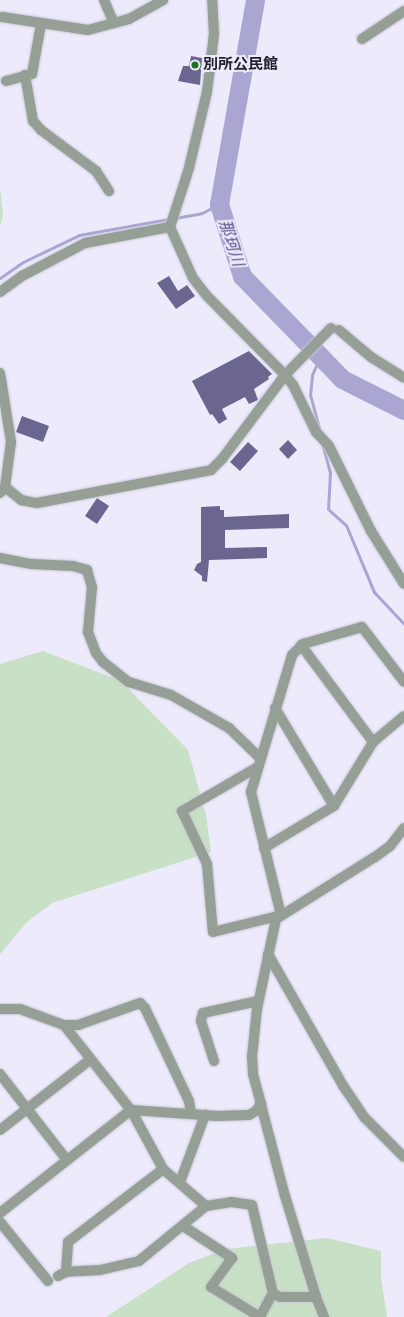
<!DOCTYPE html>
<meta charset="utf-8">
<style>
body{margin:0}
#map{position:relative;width:404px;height:1317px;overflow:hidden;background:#eceafb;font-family:Cabin,"Noto Sans JP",sans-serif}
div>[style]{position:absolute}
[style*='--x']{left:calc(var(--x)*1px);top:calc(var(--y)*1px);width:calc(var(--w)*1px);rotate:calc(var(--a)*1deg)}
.green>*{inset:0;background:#c8e0c5}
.stream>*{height:3px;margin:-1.5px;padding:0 1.5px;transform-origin:1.5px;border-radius:1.5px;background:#aaa6d2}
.river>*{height:19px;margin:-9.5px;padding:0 9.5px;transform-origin:9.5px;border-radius:9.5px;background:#aaa6d2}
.building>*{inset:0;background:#6b668f}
.roads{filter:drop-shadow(0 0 1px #c8c6d6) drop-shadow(0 0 1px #c8c6d6)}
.minor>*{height:10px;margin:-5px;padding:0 5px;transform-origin:5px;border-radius:5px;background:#969f95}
.dots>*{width:11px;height:11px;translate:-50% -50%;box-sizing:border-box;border:2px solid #eceafb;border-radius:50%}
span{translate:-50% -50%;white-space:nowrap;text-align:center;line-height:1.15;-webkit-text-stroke:4px #eceafb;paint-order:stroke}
.poi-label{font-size:15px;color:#23222c;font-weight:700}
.left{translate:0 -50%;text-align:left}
.water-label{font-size:16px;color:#554c86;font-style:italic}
</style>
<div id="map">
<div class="green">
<i style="clip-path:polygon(0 187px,3px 216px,0 226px)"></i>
<i style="clip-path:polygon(43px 651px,121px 681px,188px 750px,206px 815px,211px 852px,52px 903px,27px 922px,0 954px,0 664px)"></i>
<i style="clip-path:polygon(327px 1238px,381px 1251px,381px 1279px,387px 1317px,106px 1317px,189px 1263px,226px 1249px)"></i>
</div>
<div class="stream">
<i style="--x:175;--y:218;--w:27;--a:-10"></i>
<i style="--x:202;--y:213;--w:19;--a:-28"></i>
<i style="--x:0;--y:278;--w:28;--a:-35"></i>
<i style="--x:23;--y:262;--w:62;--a:-25.7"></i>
<i style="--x:79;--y:235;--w:91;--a:-10.1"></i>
<i style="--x:319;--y:428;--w:34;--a:-105"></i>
<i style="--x:310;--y:395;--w:20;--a:-84"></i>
<i style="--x:312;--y:375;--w:21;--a:-67"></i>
<i style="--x:322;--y:443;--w:30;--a:75"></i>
<i style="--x:330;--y:472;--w:37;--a:93"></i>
<i style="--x:328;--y:509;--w:24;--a:42"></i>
<i style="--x:346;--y:525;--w:73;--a:67.3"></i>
<i style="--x:374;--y:592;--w:44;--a:46.8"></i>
</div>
<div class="river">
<i style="--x:255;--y:0;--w:207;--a:100"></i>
<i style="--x:219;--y:204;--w:76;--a:72.3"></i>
<i style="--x:242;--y:276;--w:144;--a:45.8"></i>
<i style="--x:342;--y:379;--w:69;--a:26.6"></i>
</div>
<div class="building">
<i style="clip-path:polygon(191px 56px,202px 58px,200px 85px,178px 81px,183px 66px,189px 66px)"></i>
<i style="clip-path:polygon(169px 276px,178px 291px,187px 285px,195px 296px,176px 309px,157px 283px)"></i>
<i style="clip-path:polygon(249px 351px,272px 374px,268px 377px,269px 379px,254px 389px,258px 400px,249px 404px,245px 397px,222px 409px,227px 419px,219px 424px,212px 414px,210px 415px,192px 381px)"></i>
<i style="clip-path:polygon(22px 416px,49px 426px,43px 442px,16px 432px)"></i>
<i style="clip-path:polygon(288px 440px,297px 450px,288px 459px,279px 449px)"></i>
<i style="clip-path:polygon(248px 442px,258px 451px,240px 471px,230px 462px)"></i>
<i style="clip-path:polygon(97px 498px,109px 506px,97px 524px,85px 516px)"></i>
<i style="clip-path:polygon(220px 506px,220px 510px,224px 510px,224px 517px,289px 514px,289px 528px,225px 530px,225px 548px,267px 547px,267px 558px,209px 560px,207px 582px,202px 581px,202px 576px,194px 570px,197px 564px,201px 562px,201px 507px)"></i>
</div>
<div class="roads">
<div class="minor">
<i style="--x:104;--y:0;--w:25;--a:67"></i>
<i style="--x:2;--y:17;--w:87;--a:8.6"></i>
<i style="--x:88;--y:30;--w:42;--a:-15"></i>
<i style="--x:129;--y:19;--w:39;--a:-29"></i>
<i style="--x:362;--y:39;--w:50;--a:-33.7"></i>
<i style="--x:25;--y:75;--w:47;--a:80.1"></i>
<i style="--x:33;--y:121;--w:12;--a:48"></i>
<i style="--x:41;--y:130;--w:69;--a:36.7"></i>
<i style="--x:96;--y:171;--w:24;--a:57"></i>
<i style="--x:6;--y:81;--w:27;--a:-15"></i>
<i style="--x:32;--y:74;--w:51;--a:-79.8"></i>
<i style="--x:0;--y:292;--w:27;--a:-36"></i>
<i style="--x:22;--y:276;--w:71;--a:-27.6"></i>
<i style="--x:85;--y:243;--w:86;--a:-10.7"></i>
<i style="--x:170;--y:227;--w:62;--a:-72.1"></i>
<i style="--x:189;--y:168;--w:78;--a:-76.7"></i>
<i style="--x:207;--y:92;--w:58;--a:-83.1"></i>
<i style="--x:214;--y:34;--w:34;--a:-93"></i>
<i style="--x:331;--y:328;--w:66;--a:134.4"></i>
<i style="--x:285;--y:375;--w:13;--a:51"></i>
<i style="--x:293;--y:385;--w:52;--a:63.9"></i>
<i style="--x:316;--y:432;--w:19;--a:47"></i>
<i style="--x:329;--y:446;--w:95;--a:63.7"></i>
<i style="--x:371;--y:531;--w:62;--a:58.1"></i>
<i style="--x:339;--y:330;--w:42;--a:40.2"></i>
<i style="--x:371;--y:357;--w:39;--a:32"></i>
<i style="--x:0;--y:373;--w:70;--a:80.9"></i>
<i style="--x:11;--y:442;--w:45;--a:97.6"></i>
<i style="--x:5;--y:487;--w:8;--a:130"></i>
<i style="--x:5;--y:487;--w:21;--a:39"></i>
<i style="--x:21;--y:500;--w:16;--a:11"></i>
<i style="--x:37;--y:503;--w:177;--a:-10.7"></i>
<i style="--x:211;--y:470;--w:16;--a:-45"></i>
<i style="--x:222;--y:459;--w:105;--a:-53.1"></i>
<i style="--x:285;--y:375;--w:111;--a:-134.6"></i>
<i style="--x:207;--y:296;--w:23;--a:-128"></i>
<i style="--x:193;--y:278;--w:56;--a:-114.3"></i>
<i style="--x:0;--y:558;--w:32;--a:11"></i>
<i style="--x:31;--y:564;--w:42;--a:2.7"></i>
<i style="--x:73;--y:566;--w:15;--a:16"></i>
<i style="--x:87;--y:570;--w:18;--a:74"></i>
<i style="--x:92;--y:587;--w:45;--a:95.1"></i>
<i style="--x:88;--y:632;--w:22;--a:69"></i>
<i style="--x:96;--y:653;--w:11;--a:52"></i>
<i style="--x:103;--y:662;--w:33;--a:38"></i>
<i style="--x:129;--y:682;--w:44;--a:17.2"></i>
<i style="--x:171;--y:695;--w:67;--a:29.6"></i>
<i style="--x:229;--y:728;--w:43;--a:44.1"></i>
<i style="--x:301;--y:645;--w:121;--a:53.4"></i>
<i style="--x:275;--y:708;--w:114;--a:59"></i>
<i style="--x:256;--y:768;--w:86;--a:149.8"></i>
<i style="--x:182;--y:811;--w:59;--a:64.7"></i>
<i style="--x:207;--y:864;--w:68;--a:85"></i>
<i style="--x:213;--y:932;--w:67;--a:-13.8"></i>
<i style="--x:264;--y:848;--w:82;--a:-31"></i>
<i style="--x:334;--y:806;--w:75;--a:-58.6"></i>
<i style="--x:373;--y:742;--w:40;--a:-40"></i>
<i style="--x:281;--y:915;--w:127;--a:-103.7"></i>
<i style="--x:251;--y:792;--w:143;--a:-73.3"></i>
<i style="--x:292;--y:655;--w:16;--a:-45"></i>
<i style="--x:303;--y:644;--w:61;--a:-16.1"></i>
<i style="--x:362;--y:627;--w:69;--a:52.6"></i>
<i style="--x:268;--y:954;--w:153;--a:60.3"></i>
<i style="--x:344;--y:1087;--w:37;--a:56"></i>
<i style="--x:365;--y:1118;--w:55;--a:45"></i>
<i style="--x:0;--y:1009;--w:20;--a:0"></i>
<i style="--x:20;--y:1009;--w:47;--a:20"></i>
<i style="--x:64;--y:1025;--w:108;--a:51.8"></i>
<i style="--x:131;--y:1110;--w:67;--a:61.5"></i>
<i style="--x:163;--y:1169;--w:57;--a:40.7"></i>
<i style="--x:206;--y:1206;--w:87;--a:140.6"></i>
<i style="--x:139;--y:1261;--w:40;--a:167"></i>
<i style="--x:100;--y:1270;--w:34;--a:177"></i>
<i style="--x:64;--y:1025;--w:14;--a:0"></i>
<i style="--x:78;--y:1025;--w:66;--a:-19.5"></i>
<i style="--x:140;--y:1003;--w:7;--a:45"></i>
<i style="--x:145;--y:1008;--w:103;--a:64.7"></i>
<i style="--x:189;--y:1101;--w:13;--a:81"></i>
<i style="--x:214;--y:1061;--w:42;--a:-108"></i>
<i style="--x:201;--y:1021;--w:8;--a:-76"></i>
<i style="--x:203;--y:1013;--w:56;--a:-12.3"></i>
<i style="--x:0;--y:1074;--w:109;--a:52.1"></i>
<i style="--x:260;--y:1101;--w:98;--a:75.3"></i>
<i style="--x:285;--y:1196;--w:106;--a:72.9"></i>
<i style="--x:0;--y:1130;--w:115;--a:-38"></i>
<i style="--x:180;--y:1182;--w:72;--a:-69.5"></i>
<i style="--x:206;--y:1206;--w:25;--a:-9"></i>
<i style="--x:231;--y:1202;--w:21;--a:8"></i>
<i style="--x:252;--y:1205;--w:90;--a:76.6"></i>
<i style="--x:273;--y:1293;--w:8;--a:30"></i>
<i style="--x:280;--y:1297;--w:36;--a:0"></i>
<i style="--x:316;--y:1297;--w:22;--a:68"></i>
<i style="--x:0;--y:1213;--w:167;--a:-38.2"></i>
<i style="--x:131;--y:1110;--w:87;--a:3.9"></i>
<i style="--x:218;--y:1116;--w:31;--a:-2"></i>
<i style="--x:249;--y:1115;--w:8;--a:-30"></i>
<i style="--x:256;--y:1111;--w:9;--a:-54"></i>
<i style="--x:261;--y:1104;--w:31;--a:-105"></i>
<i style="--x:253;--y:1074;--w:17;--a:-93"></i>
<i style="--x:252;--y:1057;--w:48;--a:-84.1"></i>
<i style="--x:257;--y:1009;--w:92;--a:-78.1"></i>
<i style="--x:276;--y:919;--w:117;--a:-32.1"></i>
<i style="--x:375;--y:857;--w:19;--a:-36"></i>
<i style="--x:390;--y:846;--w:23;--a:-52"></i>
<i style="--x:0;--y:1222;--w:76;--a:50.9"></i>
<i style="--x:183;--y:1226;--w:59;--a:33.1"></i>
<i style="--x:232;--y:1258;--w:36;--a:126"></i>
<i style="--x:211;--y:1287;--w:57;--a:31.5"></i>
<i style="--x:260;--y:1317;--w:27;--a:-62"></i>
<i style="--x:58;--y:1276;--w:9;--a:-27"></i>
<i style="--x:66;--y:1272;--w:30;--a:-86"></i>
<i style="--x:68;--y:1242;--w:120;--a:-37.5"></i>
</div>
</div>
<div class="dots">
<i style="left:195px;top:65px;background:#1d711a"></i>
</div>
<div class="poi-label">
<span class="left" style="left:203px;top:65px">別所公民館</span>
</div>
<div class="water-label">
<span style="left:231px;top:243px;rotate:72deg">那珂川</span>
</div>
</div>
